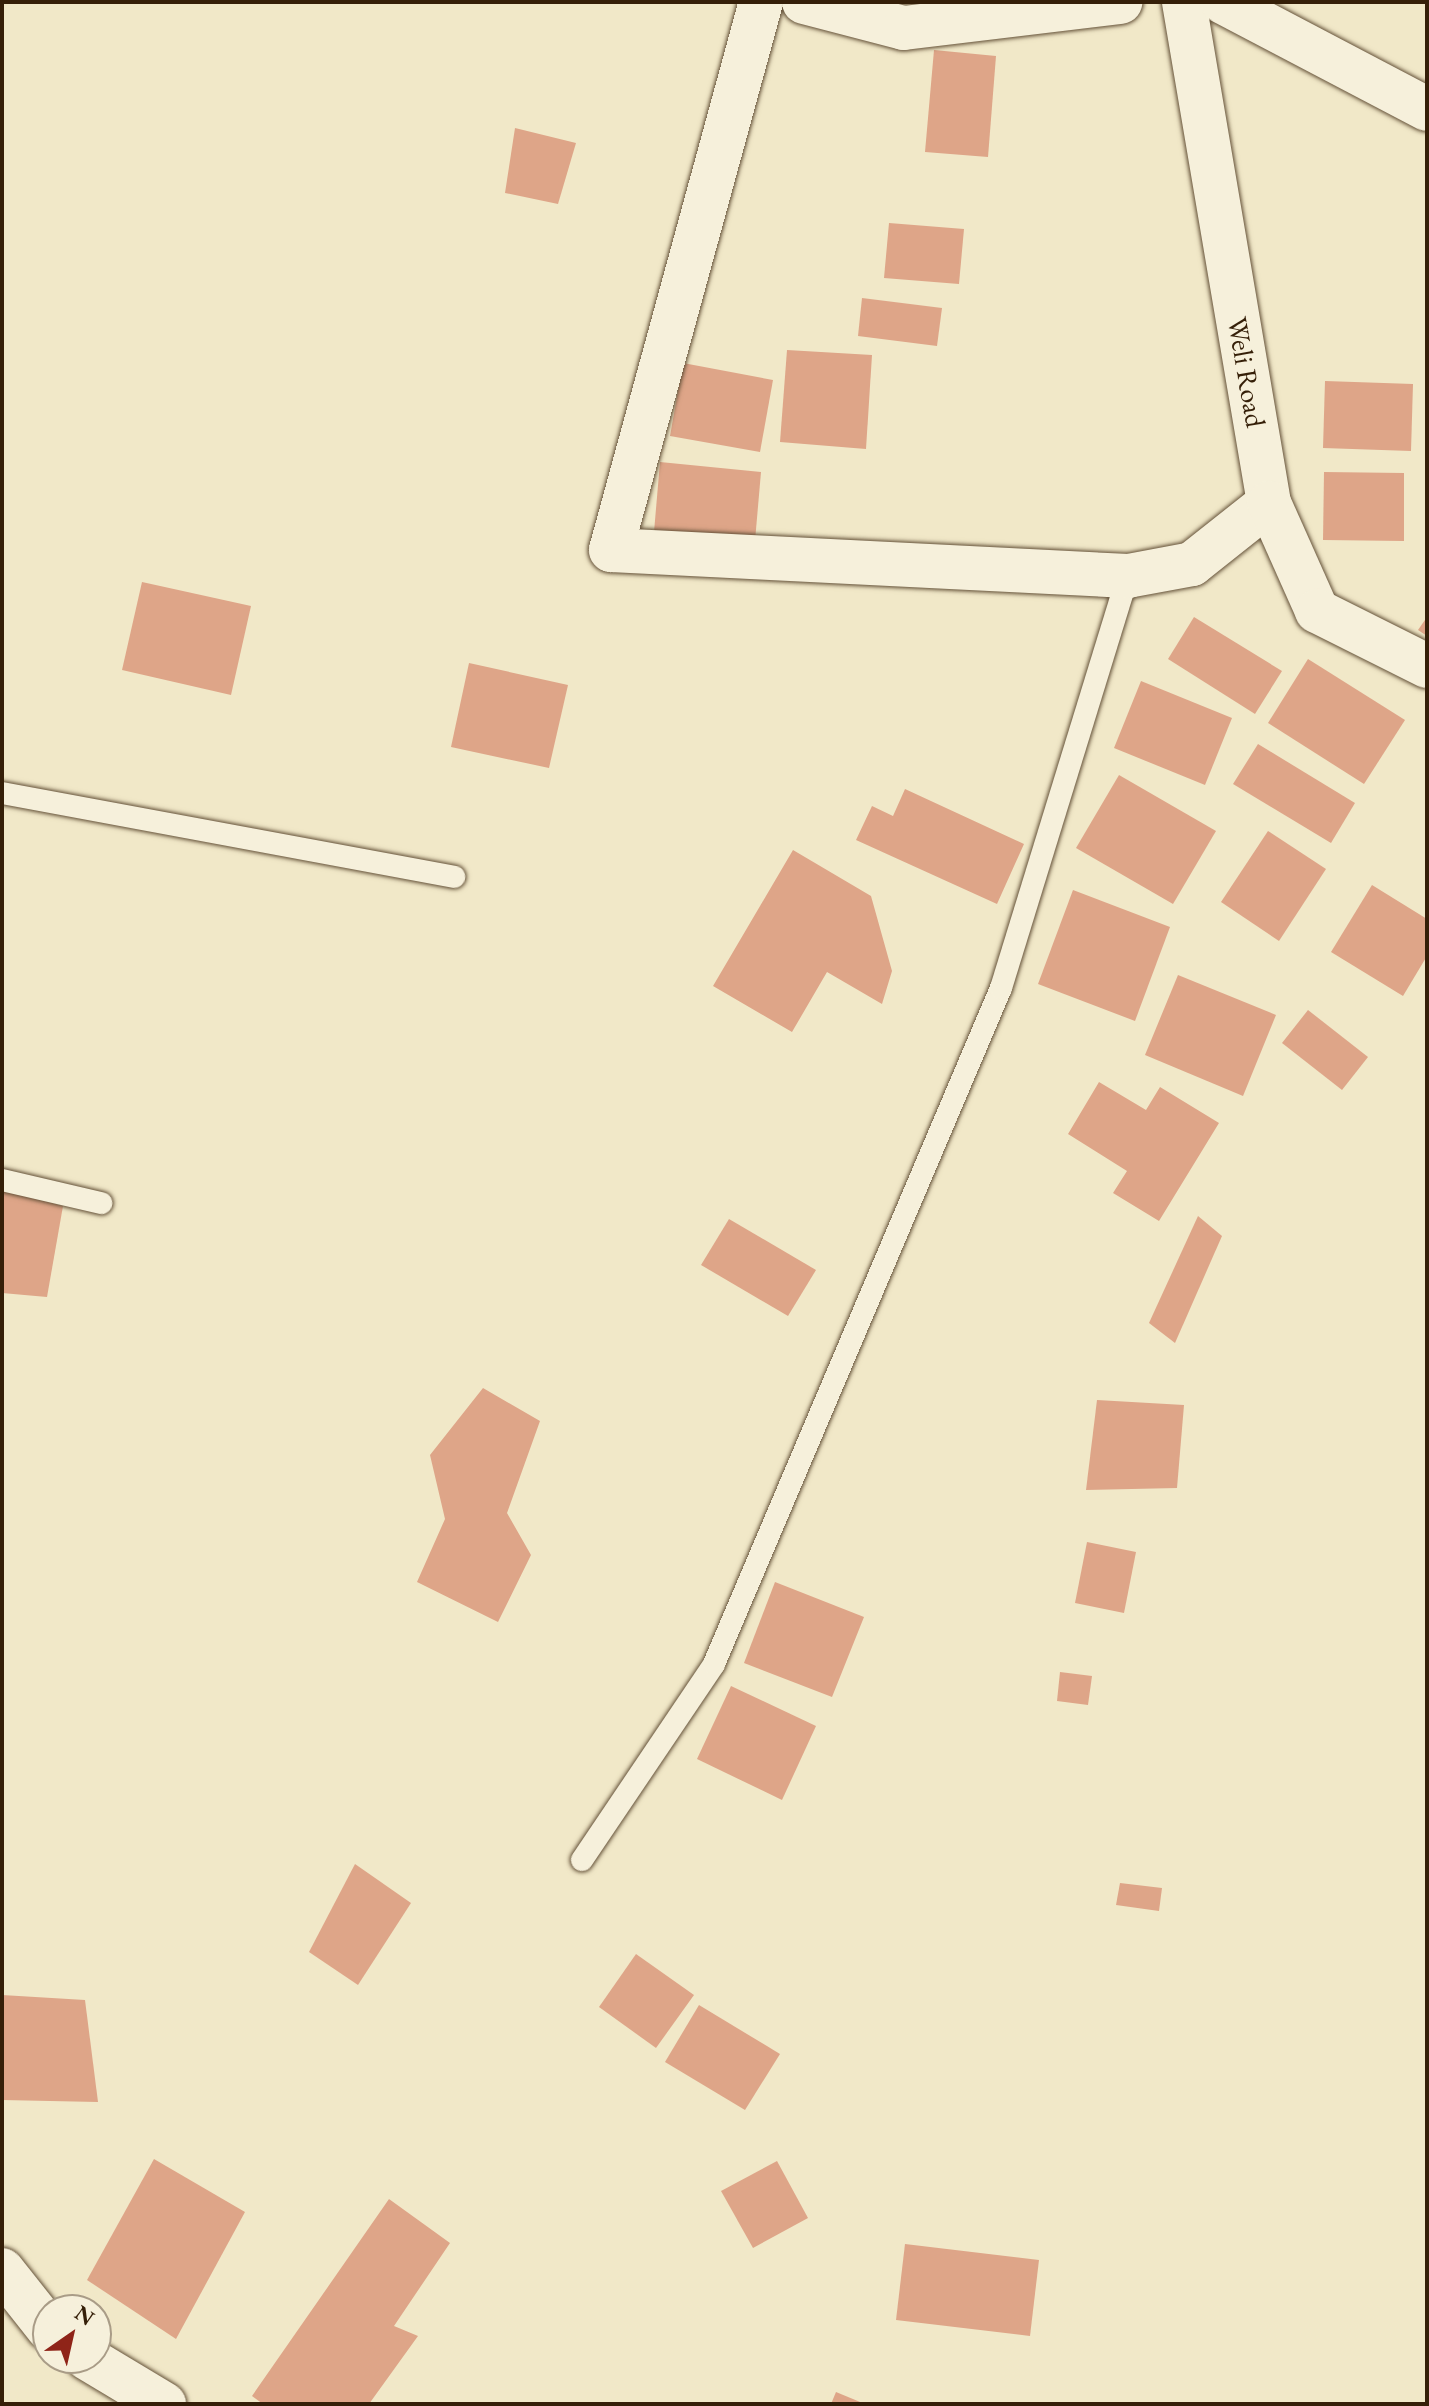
<!DOCTYPE html>
<style>
body{margin:0}
#map{position:relative;width:1429px;height:2406px;overflow:hidden;background:#f1e8c8;font-family:"EB Garamond",serif}
div>[style]{position:absolute}
[style*='--x']{left:calc(var(--x)*1px);top:calc(var(--y)*1px);width:calc(var(--w)*1px);rotate:calc(var(--a)*1deg)}
.building>*{inset:0;background:#dea588}
.roads{filter:drop-shadow(0 0 2px #645138) drop-shadow(0 0 2px #645138)}
.lane>*{height:22px;margin:-11px;padding:0 11px;transform-origin:11px;border-radius:11px;background:#f6f0db}
.street>*{height:44px;margin:-22px;padding:0 22px;transform-origin:22px;border-radius:22px;background:#f6f0db}
.secondary>*{height:44px;margin:-22px;padding:0 22px;transform-origin:22px;border-radius:22px;background:#f6f0db}
span{translate:-50% -50%;white-space:nowrap;text-align:center;line-height:1.15;-webkit-text-stroke:6px #f6f0db;paint-order:stroke}
.street-label{font-size:28px;color:#351f08}
.frame{position:absolute;inset:0;border:4px solid #351f08;pointer-events:none}
.north{position:absolute;left:32px;top:2294px;width:80px;height:80px;box-sizing:border-box;background:#f6f0db;border:2px solid #a99c87;border-radius:50%;rotate:34deg;font-size:22px;font-weight:700;line-height:32px;text-align:center;color:#351f08}
.north::after{content:'';display:block;margin:auto;width:28px;height:36px;background:#8f2418;clip-path:polygon(50% 0,100% 100%,50% 72%,0 100%)}
</style>
<div id="map">
<div class="building">
<i style="clip-path:polygon(934px 50px,996px 56px,988px 157px,925px 152px)"></i>
<i style="clip-path:polygon(515px 128px,576px 143px,558px 204px,505px 193px)"></i>
<i style="clip-path:polygon(889px 223px,964px 229px,959px 284px,884px 278px)"></i>
<i style="clip-path:polygon(862px 298px,942px 308px,937px 346px,858px 336px)"></i>
<i style="clip-path:polygon(787px 350px,872px 355px,866px 449px,780px 442px)"></i>
<i style="clip-path:polygon(683px 363px,773px 380px,760px 452px,670px 436px)"></i>
<i style="clip-path:polygon(1325px 381px,1413px 384px,1411px 451px,1323px 448px)"></i>
<i style="clip-path:polygon(660px 462px,761px 472px,755px 541px,654px 532px)"></i>
<i style="clip-path:polygon(1324px 472px,1404px 473px,1404px 541px,1323px 540px)"></i>
<i style="clip-path:polygon(142px 582px,251px 606px,231px 695px,122px 670px)"></i>
<i style="clip-path:polygon(1194px 617px,1282px 671px,1255px 714px,1168px 659px)"></i>
<i style="clip-path:polygon(1427px 617px,1427px 636px,1418px 630px)"></i>
<i style="clip-path:polygon(1308px 659px,1405px 720px,1364px 784px,1268px 723px)"></i>
<i style="clip-path:polygon(469px 663px,568px 685px,549px 768px,451px 747px)"></i>
<i style="clip-path:polygon(1141px 681px,1232px 718px,1205px 785px,1114px 748px)"></i>
<i style="clip-path:polygon(1258px 744px,1355px 803px,1331px 843px,1233px 784px)"></i>
<i style="clip-path:polygon(1119px 775px,1216px 831px,1173px 904px,1076px 848px)"></i>
<i style="clip-path:polygon(905px 789px,1024px 844px,997px 904px,856px 840px,872px 806px,893px 816px)"></i>
<i style="clip-path:polygon(1268px 831px,1326px 869px,1279px 941px,1221px 902px)"></i>
<i style="clip-path:polygon(793px 850px,871px 896px,892px 971px,882px 1004px,827px 972px,792px 1032px,713px 986px)"></i>
<i style="clip-path:polygon(1372px 885px,1427px 919px,1427px 956px,1403px 996px,1331px 952px)"></i>
<i style="clip-path:polygon(1073px 890px,1170px 927px,1135px 1021px,1038px 984px)"></i>
<i style="clip-path:polygon(1178px 975px,1276px 1015px,1243px 1096px,1145px 1055px)"></i>
<i style="clip-path:polygon(1308px 1010px,1368px 1057px,1342px 1090px,1282px 1043px)"></i>
<i style="clip-path:polygon(1099px 1082px,1146px 1110px,1160px 1087px,1219px 1123px,1159px 1221px,1113px 1193px,1127px 1171px,1068px 1134px)"></i>
<i style="clip-path:polygon(4px 1190px,63px 1206px,47px 1297px,2px 1293px)"></i>
<i style="clip-path:polygon(1198px 1216px,1222px 1236px,1175px 1343px,1149px 1323px)"></i>
<i style="clip-path:polygon(729px 1219px,816px 1270px,788px 1316px,701px 1265px)"></i>
<i style="clip-path:polygon(483px 1388px,540px 1421px,507px 1513px,531px 1555px,498px 1622px,417px 1582px,445px 1519px,430px 1455px)"></i>
<i style="clip-path:polygon(1097px 1400px,1184px 1405px,1177px 1488px,1086px 1490px)"></i>
<i style="clip-path:polygon(1087px 1542px,1136px 1552px,1124px 1613px,1075px 1603px)"></i>
<i style="clip-path:polygon(775px 1582px,864px 1617px,832px 1697px,744px 1663px)"></i>
<i style="clip-path:polygon(1060px 1672px,1092px 1676px,1088px 1705px,1057px 1701px)"></i>
<i style="clip-path:polygon(731px 1686px,816px 1726px,782px 1800px,697px 1759px)"></i>
<i style="clip-path:polygon(355px 1864px,411px 1903px,358px 1985px,309px 1952px)"></i>
<i style="clip-path:polygon(1120px 1883px,1162px 1888px,1159px 1911px,1116px 1905px)"></i>
<i style="clip-path:polygon(636px 1954px,694px 1995px,656px 2048px,599px 2007px)"></i>
<i style="clip-path:polygon(2px 1995px,85px 2000px,98px 2102px,2px 2100px)"></i>
<i style="clip-path:polygon(699px 2005px,780px 2054px,745px 2110px,665px 2062px)"></i>
<i style="clip-path:polygon(154px 2159px,245px 2212px,176px 2339px,87px 2280px)"></i>
<i style="clip-path:polygon(777px 2161px,808px 2218px,753px 2248px,721px 2191px)"></i>
<i style="clip-path:polygon(389px 2199px,450px 2243px,394px 2326px,418px 2336px,369px 2404px,263px 2404px,252px 2396px)"></i>
<i style="clip-path:polygon(905px 2244px,1039px 2260px,1030px 2336px,896px 2320px)"></i>
<i style="clip-path:polygon(836px 2392px,865px 2404px,831px 2404px)"></i>
</div>
<div class="roads">
<div class="lane">
<i style="--x:2;--y:793;--w:460;--a:10.5"></i>
<i style="--x:2;--y:1180;--w:102;--a:13.1"></i>
<i style="--x:582;--y:1860;--w:236;--a:-56"></i>
<i style="--x:714;--y:1664;--w:734;--a:-67"></i>
<i style="--x:1001;--y:988;--w:431;--a:-72.9"></i>
</div>
<div class="street">
<i style="--x:761;--y:2;--w:568;--a:105.31"></i>
<i style="--x:611;--y:550;--w:518;--a:2.88"></i>
<i style="--x:1128;--y:576;--w:65;--a:-10.6"></i>
<i style="--x:1192;--y:564;--w:98;--a:-38.4"></i>
<i style="--x:1184;--y:2;--w:508;--a:80.37"></i>
<i style="--x:1269;--y:503;--w:118;--a:66"></i>
<i style="--x:1317;--y:611;--w:123;--a:26.6"></i>
<i style="--x:1223;--y:2;--w:230;--a:27.7"></i>
</div>
<div class="secondary">
<i style="--x:804;--y:2;--w:103;--a:14.6"></i>
<i style="--x:904;--y:28;--w:218;--a:-6.9"></i>
<i style="--x:2;--y:2270;--w:74;--a:51.6"></i>
<i style="--x:87;--y:2358;--w:90;--a:30.9"></i>
</div>
</div>
<div class="street-label">
<span style="left:1247px;top:372px;rotate:80deg">Weli Road</span>
</div>
<div class="frame"></div>
<div class="north">N</div>
</div>
